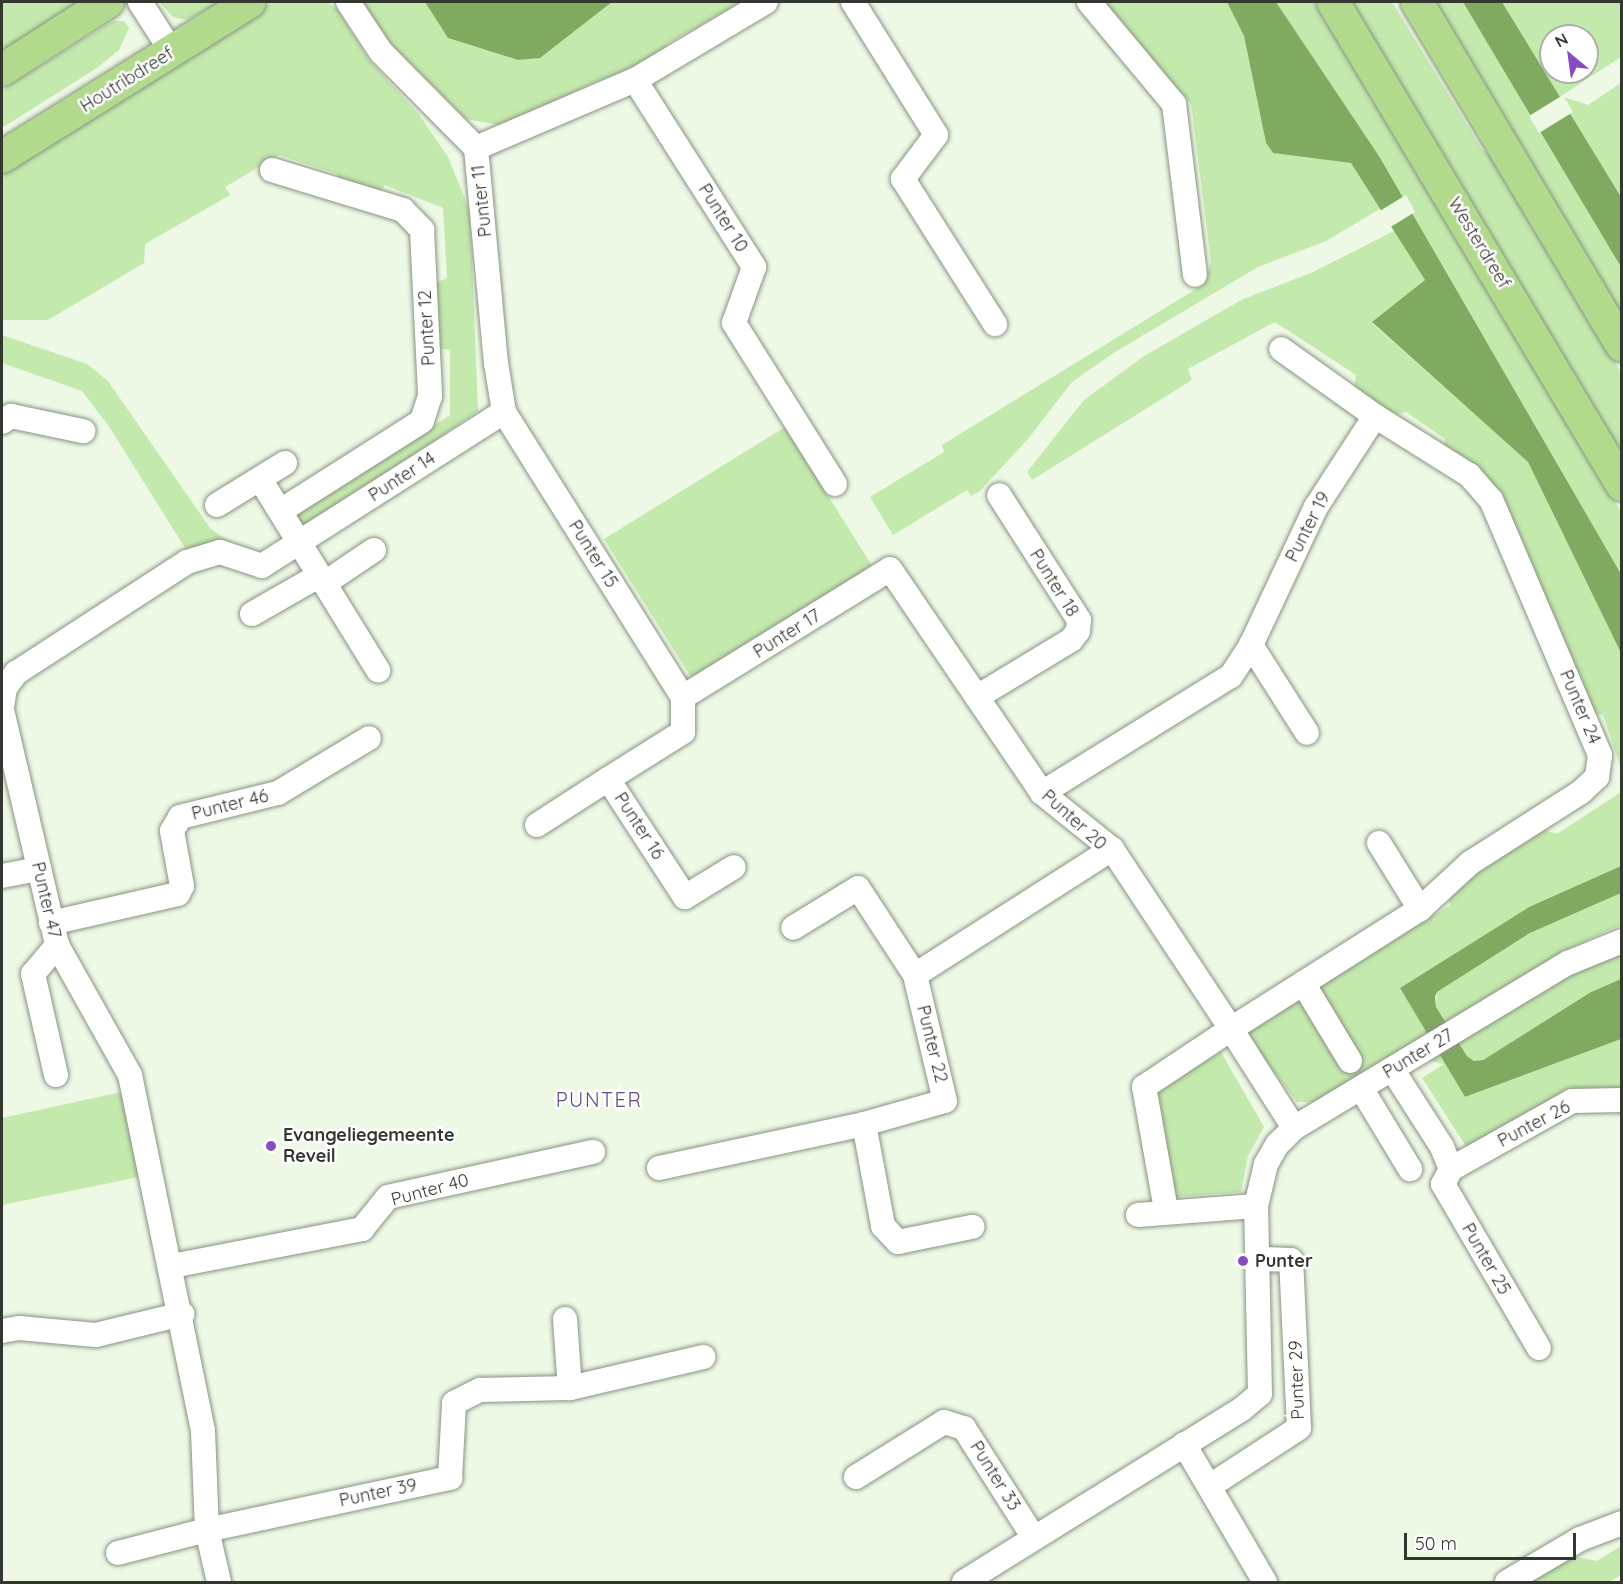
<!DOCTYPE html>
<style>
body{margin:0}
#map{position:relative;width:1623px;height:1584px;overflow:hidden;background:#edf9e5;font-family:Quicksand,sans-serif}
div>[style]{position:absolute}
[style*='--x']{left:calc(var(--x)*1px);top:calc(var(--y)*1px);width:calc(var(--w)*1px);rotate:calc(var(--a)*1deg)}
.green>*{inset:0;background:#c4e9ac}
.water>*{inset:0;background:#7faa5f}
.pier>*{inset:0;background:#edf9e5}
.roads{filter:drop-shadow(0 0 2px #889382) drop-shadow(0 0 2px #889382)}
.minor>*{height:24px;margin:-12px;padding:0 12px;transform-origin:12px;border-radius:12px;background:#fff}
.major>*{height:32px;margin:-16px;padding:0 16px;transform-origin:16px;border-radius:16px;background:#b1da8c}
.dots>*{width:16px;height:16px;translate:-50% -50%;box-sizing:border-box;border:3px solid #fff;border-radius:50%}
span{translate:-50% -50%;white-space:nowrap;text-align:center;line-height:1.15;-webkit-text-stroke:5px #fff;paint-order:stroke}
.street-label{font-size:18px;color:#333730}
.poi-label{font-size:18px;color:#333730;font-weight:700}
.left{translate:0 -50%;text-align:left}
.neighbourhood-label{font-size:20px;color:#624783;letter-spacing:1.5px}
.frame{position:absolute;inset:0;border:3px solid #333730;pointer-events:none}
.north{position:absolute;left:1539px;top:24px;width:60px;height:60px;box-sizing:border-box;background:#fff;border:2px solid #adafac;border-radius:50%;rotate:331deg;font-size:16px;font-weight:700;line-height:24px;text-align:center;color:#333730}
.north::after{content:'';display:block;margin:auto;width:21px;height:27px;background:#864cc2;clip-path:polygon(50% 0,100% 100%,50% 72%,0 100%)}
.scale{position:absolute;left:1404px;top:1533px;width:172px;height:27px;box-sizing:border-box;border:3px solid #333730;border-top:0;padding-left:8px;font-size:18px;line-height:21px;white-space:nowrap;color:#333730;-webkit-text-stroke:4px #fff;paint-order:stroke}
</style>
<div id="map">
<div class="green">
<i style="clip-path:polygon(2px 2px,91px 2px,2px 59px)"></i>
<i style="clip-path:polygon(159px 2px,222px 2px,186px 20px,173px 17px)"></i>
<i style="clip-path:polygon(272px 2px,327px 2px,337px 9px,369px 60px,418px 113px,448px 157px,470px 211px,478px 411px,303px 530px,294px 516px,450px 415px,450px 350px,434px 348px,432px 285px,447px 278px,443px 208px,385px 185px,374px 199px,338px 187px,338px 174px,279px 155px,225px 187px,230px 195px,145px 244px,144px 263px,48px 320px,2px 320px,2px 171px)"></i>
<i style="clip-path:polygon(362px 2px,425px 2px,448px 38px,518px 60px,540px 58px,612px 2px,740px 2px,667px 44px,656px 58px,590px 84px,505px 126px,466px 119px,392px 45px)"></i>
<i style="clip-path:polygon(1103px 2px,1227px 2px,1244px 36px,1266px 143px,1273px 153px,1351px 163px,1380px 209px,1326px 241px,1258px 267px,1115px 352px,1072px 382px,1028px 439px,980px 491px,971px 496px,967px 490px,893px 535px,870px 497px,944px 452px,942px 445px,1204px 284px,1211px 262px,1191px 104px)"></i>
<i style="clip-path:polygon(1276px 2px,1314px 2px,1502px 307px,1621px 512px,1621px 574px,1379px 156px)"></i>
<i style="clip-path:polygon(1351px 2px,1392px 2px,1481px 148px,1500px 165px,1621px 372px,1621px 460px)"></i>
<i style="clip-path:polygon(1429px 2px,1463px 2px,1503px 65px,1621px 267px,1621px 323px)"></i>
<i style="clip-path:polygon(evenodd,1502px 2px,1621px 2px,1621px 57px,1561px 96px,1588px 105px,1621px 83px,1621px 197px,1502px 2px,1551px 36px,1587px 36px,1587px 72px,1551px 72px,1551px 36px)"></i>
<i style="clip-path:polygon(113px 21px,124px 21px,129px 28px,119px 50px,97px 68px,2px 128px,2px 90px)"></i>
<i style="clip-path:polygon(1394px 231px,1425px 280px,1372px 323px,1528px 462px,1621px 653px,1621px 768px,1603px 715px,1581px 712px,1488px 491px,1442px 452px,1445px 439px,1406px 412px,1392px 416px,1354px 390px,1356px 375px,1275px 322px,1188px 369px,1192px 380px,1032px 480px,1027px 472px,1084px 400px,1144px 356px,1243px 299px,1311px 273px)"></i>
<i style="clip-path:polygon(2px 335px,87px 364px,108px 381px,210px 528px,241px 551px,187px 551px,108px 425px,82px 391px,2px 363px)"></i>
<i style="clip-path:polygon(785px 427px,874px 569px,694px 682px,604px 539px)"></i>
<i style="clip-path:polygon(1621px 792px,1621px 866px,1529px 907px,1400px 988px,1465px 1097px,1621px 1039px,1621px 1095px,1467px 1148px,1422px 1078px,1444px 1064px,1396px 1053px,1315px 1102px,1297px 1102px,1245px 1034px,1450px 905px,1446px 889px,1539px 828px,1557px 834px)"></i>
<i style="clip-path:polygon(1621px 893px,1621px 925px,1570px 948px,1450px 1020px,1621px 954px,1621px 979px,1591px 992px,1483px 1060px,1474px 1061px,1467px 1056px,1436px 1007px,1437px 992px,1530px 933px)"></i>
<i style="clip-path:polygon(1221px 1052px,1264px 1127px,1248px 1156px,1241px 1192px,1173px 1197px,1148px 1097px)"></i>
<i style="clip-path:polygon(126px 1091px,139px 1177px,2px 1205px,2px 1118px)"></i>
<i style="clip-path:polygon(1621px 1546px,1621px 1575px,1609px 1582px,1529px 1582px,1572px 1556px,1597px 1561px)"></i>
</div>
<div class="water">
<i style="clip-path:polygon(425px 2px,612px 2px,540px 58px,518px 60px,448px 38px)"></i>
<i style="clip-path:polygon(1227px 2px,1276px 2px,1379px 156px,1621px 574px,1621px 653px,1528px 462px,1372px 322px,1425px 280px,1351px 163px,1273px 153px,1266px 143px,1244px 36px)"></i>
<i style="clip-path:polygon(1463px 2px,1502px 2px,1621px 197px,1621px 267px)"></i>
<i style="clip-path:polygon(1621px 866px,1621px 893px,1530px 933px,1437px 992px,1435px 997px,1436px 1007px,1467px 1056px,1474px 1061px,1483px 1060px,1591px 992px,1621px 979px,1621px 1039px,1465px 1097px,1400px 988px,1529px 907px)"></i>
</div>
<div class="pier">
<i style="clip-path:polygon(1563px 95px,1573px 112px,1539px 133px,1529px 116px)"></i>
<i style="clip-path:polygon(1406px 195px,1415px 212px,1389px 228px,1378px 212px)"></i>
</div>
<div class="roads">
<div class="minor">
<i style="--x:140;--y:2;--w:59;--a:57.4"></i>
<i style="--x:348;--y:2;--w:60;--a:56.6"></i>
<i style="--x:381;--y:52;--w:135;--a:45.3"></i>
<i style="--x:476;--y:148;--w:216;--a:84.7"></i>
<i style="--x:496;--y:363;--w:50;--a:80.7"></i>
<i style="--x:504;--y:412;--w:337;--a:57.9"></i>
<i style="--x:853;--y:2;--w:157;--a:58"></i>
<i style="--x:936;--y:135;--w:55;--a:126.9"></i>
<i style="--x:903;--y:179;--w:172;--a:57.6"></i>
<i style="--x:1089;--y:2;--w:133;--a:50.2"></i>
<i style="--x:1174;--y:104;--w:172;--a:83"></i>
<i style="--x:635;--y:80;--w:222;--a:57.5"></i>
<i style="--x:754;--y:267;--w:59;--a:109.7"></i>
<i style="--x:734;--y:323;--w:190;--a:57.9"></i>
<i style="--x:476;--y:148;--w:173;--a:-23.2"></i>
<i style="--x:635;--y:80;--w:152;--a:-30.8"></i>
<i style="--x:272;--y:170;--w:137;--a:17"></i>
<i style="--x:403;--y:210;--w:28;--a:46"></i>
<i style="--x:422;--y:230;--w:166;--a:87.2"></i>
<i style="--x:430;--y:396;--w:26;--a:108"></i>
<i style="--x:422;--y:421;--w:168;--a:147.6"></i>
<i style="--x:2;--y:422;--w:11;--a:-34"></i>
<i style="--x:11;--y:416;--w:74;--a:11.8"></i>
<i style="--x:260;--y:479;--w:225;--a:58.3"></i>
<i style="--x:217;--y:505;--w:80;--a:-31.7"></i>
<i style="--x:325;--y:583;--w:59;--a:-34"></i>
<i style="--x:252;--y:614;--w:78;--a:-29.8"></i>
<i style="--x:1251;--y:645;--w:104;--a:57.5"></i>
<i style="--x:683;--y:697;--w:243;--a:-31.7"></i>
<i style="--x:890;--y:569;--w:271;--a:55.8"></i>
<i style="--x:1042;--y:793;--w:90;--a:38.7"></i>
<i style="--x:1112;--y:849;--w:234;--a:147.4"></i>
<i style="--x:683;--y:697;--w:35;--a:90"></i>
<i style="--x:683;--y:732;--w:89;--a:147.9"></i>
<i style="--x:608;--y:779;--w:141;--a:56.9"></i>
<i style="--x:685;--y:897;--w:57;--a:-31.5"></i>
<i style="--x:977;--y:697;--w:110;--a:-31.2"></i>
<i style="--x:1071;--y:640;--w:11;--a:-52"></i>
<i style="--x:1078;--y:631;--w:11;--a:-85"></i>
<i style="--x:1079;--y:620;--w:148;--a:-122.6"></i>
<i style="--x:2;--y:707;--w:19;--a:-81"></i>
<i style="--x:5;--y:688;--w:19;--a:-54"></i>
<i style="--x:16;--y:673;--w:204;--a:-33"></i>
<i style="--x:187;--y:562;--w:34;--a:-17"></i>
<i style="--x:220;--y:552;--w:44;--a:18.4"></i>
<i style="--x:262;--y:566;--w:287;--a:-32.5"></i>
<i style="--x:2;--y:710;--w:241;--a:76.8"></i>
<i style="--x:57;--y:945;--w:149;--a:60.7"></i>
<i style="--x:130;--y:1075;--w:363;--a:78.4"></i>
<i style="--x:203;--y:1431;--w:99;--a:87.7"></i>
<i style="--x:207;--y:1530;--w:53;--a:77"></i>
<i style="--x:1042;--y:793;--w:222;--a:-31.8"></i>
<i style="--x:1231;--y:676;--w:37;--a:-57"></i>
<i style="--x:1251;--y:645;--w:153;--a:-64.8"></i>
<i style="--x:1316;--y:507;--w:108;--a:-57"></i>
<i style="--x:537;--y:825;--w:85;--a:-32.9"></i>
<i style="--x:1379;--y:843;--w:78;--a:58.2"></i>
<i style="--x:1112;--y:849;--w:216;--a:56.5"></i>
<i style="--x:1231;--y:1029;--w:224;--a:-32.4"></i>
<i style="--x:1420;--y:909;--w:68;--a:-42.6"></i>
<i style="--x:1470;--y:863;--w:132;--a:-32.6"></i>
<i style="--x:1581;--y:792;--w:22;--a:-43"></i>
<i style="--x:1597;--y:777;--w:22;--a:-82"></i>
<i style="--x:1600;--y:755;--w:277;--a:-113.1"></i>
<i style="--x:1491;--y:500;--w:33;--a:-131"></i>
<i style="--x:1469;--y:475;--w:111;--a:-147.9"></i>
<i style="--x:1375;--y:416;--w:115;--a:-144.5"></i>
<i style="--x:2;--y:876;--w:38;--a:-11"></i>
<i style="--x:51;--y:923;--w:130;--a:-12.9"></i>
<i style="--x:178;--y:894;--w:9;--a:-63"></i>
<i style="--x:182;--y:886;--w:56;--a:-100.3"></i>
<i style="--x:172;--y:831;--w:16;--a:-60"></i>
<i style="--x:180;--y:817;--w:101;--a:-13.8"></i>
<i style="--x:278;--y:793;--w:106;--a:-31.1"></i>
<i style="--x:1303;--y:983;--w:91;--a:58.9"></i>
<i style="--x:1392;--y:1069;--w:93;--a:57.3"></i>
<i style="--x:1442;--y:1147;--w:24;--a:68"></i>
<i style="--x:56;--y:1075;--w:104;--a:-102.8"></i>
<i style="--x:33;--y:974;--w:38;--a:-50"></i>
<i style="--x:1361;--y:1088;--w:95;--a:58.8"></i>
<i style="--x:864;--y:1124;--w:104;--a:79.4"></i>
<i style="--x:883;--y:1226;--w:22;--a:47"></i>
<i style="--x:898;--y:1242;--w:76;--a:-11.5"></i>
<i style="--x:659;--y:1168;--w:210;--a:-12.1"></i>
<i style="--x:864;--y:1124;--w:84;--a:-15.9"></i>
<i style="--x:945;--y:1101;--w:130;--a:-103.4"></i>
<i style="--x:915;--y:975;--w:104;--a:-123.2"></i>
<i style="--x:858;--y:888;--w:76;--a:148.4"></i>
<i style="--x:1451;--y:1169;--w:17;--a:118"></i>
<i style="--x:1443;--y:1184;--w:190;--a:59.7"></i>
<i style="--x:1451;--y:1169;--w:139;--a:-29.3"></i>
<i style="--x:1572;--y:1101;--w:50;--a:-1.1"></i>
<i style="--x:1166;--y:1210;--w:125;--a:-100.1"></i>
<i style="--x:1144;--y:1087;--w:105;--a:-33.7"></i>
<i style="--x:1231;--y:1029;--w:117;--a:57.5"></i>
<i style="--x:1138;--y:1215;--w:118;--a:-4.4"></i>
<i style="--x:172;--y:1266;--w:194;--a:-11"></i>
<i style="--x:362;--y:1229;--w:41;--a:-50.9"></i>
<i style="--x:388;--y:1197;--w:210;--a:-12.4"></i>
<i style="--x:565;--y:1319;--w:69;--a:85.9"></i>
<i style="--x:2;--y:1331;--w:17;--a:-10"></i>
<i style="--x:19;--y:1328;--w:77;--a:5.2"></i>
<i style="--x:96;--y:1335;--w:89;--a:-13.7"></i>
<i style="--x:1184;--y:1444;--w:160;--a:59.6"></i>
<i style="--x:856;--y:1477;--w:104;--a:-32"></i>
<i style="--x:944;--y:1422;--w:21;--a:17"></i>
<i style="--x:964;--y:1428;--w:130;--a:57.5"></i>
<i style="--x:1210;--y:1486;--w:106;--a:-33.1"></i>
<i style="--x:1299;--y:1428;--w:168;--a:-92.7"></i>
<i style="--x:1291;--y:1260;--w:34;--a:-178"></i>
<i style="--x:118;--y:1553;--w:92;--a:-14.5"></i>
<i style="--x:207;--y:1530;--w:249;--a:-12.1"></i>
<i style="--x:450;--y:1478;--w:75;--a:-86.9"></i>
<i style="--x:454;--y:1403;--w:29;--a:-27"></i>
<i style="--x:480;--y:1390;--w:90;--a:-1.3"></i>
<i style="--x:570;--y:1388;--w:137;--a:-13.1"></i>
<i style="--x:964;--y:1582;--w:327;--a:-31.9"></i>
<i style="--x:1242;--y:1409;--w:23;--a:-40"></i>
<i style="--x:1260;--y:1394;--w:188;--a:-91.2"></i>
<i style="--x:1256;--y:1206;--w:43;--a:-76.6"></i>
<i style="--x:1266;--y:1164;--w:22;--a:-60"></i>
<i style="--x:1277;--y:1145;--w:24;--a:-45"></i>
<i style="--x:1294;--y:1128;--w:320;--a:-31.1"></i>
<i style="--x:1568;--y:963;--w:58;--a:-22.2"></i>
<i style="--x:1507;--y:1582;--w:85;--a:-30.5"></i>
<i style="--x:1580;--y:1539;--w:45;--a:-20.9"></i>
</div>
<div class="major">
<i style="--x:1333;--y:2;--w:563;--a:59.11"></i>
<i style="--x:1417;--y:2;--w:400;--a:59.2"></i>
<i style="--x:2;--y:70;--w:126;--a:-32.7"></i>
<i style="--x:2;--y:157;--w:292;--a:-32"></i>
</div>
</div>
<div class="dots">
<i style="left:271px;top:1146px;background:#864cc2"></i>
<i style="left:1243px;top:1261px;background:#864cc2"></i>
</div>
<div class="street-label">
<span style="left:127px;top:80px;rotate:-32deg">Houtribdreef</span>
<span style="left:482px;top:201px;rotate:-96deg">Punter 11</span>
<span style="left:723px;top:218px;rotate:58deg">Punter 10</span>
<span style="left:1479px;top:243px;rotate:59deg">Westerdreef</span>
<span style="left:427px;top:328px;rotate:-93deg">Punter 12</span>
<span style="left:402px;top:477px;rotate:-33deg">Punter 14</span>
<span style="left:1308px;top:527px;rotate:-63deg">Punter 19</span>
<span style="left:593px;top:554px;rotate:58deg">Punter 15</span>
<span style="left:1054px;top:583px;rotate:58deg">Punter 18</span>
<span style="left:787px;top:634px;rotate:-32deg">Punter 17</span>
<span style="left:1580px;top:707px;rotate:67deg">Punter 24</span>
<span style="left:230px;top:805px;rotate:-14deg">Punter 46</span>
<span style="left:1074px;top:820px;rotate:42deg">Punter 20</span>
<span style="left:639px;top:826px;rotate:57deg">Punter 16</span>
<span style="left:46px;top:900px;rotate:77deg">Punter 47</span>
<span style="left:932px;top:1044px;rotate:76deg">Punter 22</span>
<span style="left:1418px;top:1054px;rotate:-31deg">Punter 27</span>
<span style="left:1534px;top:1124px;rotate:-28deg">Punter 26</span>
<span style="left:430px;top:1190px;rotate:-15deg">Punter 40</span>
<span style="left:1486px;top:1259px;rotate:60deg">Punter 25</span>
<span style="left:1297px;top:1380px;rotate:-92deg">Punter 29</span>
<span style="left:995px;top:1476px;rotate:58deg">Punter 33</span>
<span style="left:378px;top:1493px;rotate:-12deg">Punter 39</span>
</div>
<div class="poi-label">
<span class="left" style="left:283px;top:1146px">Evangeliegemeente<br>Reveil</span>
<span class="left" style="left:1255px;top:1261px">Punter</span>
</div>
<div class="neighbourhood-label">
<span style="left:599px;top:1099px">PUNTER</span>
</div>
<div class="frame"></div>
<div class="north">N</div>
<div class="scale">50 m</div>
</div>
